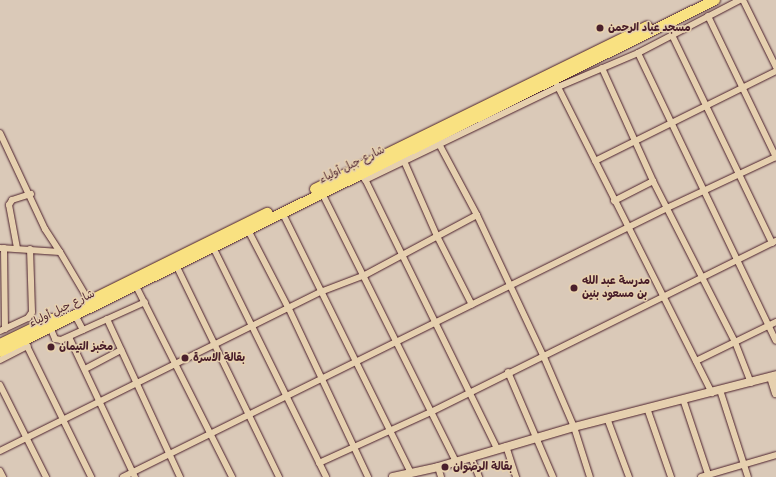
<!DOCTYPE html>
<meta charset="utf-8">
<style>
body{margin:0}
#map{position:relative;width:776px;height:477px;overflow:hidden;background:#dac9b8;font-family:"Balsamiq Sans","Playpen Sans Arabic",sans-serif}
div>[style]{position:absolute}
[style*='--x']{left:calc(var(--x)*1px);top:calc(var(--y)*1px);width:calc(var(--w)*1px);rotate:calc(var(--a)*1deg)}
.roads{filter:drop-shadow(0 0 1px #4a1f2b) drop-shadow(0 0 1px #4a1f2b)}
.minor>*{height:6px;margin:-3px;padding:0 3px;transform-origin:3px;border-radius:3px;background:#e6d0af}
.tertiary>*{height:8px;margin:-4px;padding:0 4px;transform-origin:4px;border-radius:4px;background:#e6d0af}
.primary>*{height:10px;margin:-5px;padding:0 5px;transform-origin:5px;border-radius:5px;background:#f9e181}
.dots>*{width:11px;height:11px;translate:-50% -50%;box-sizing:border-box;border:2px solid #e6d0af;border-radius:50%}
span{translate:-50% -50%;white-space:nowrap;text-align:center;line-height:1.15;-webkit-text-stroke:3px #e6d0af;paint-order:stroke}
.poi-label{font-size:11px;color:#4a1f2b;font-weight:700}
.left{translate:0 -50%;text-align:left}
.street-label{font-size:11px;color:#4a1f2b}
</style>
<div id="map">
<div class="roads">
<div class="minor">
<i style="--x:743;--y:0;--w:75;--a:63.8"></i>
<i style="--x:708;--y:16;--w:157;--a:64.3"></i>
<i style="--x:672;--y:35;--w:231;--a:64.3"></i>
<i style="--x:638;--y:53;--w:319;--a:64.4"></i>
<i style="--x:602;--y:68;--w:124;--a:65.7"></i>
<i style="--x:653;--y:181;--w:181;--a:63"></i>
<i style="--x:735;--y:342;--w:44;--a:68.7"></i>
<i style="--x:557;--y:85;--w:345;--a:63.3"></i>
<i style="--x:0;--y:133;--w:106;--a:64.9"></i>
<i style="--x:45;--y:229;--w:27;--a:57"></i>
<i style="--x:438;--y:142;--w:83;--a:61.9"></i>
<i style="--x:477;--y:215;--w:155;--a:64.8"></i>
<i style="--x:543;--y:355;--w:78;--a:66.7"></i>
<i style="--x:574;--y:427;--w:52;--a:72.3"></i>
<i style="--x:404;--y:161;--w:82;--a:66.3"></i>
<i style="--x:437;--y:236;--w:77;--a:63.1"></i>
<i style="--x:595;--y:161;--w:202;--a:-26.4"></i>
<i style="--x:364;--y:177;--w:303;--a:63.9"></i>
<i style="--x:365;--y:180;--w:214;--a:-25.7"></i>
<i style="--x:558;--y:87;--w:87;--a:-23"></i>
<i style="--x:638;--y:53;--w:115;--a:-27.5"></i>
<i style="--x:322;--y:193;--w:301;--a:63.5"></i>
<i style="--x:614;--y:201;--w:44;--a:-27.1"></i>
<i style="--x:282;--y:212;--w:291;--a:63.7"></i>
<i style="--x:248;--y:230;--w:89;--a:62.6"></i>
<i style="--x:289;--y:309;--w:186;--a:64.8"></i>
<i style="--x:213;--y:247;--w:256;--a:63.8"></i>
<i style="--x:0;--y:248;--w:60;--a:3.8"></i>
<i style="--x:60;--y:252;--w:57;--a:59.4"></i>
<i style="--x:4;--y:248;--w:81;--a:89.3"></i>
<i style="--x:17;--y:248;--w:44;--a:-100.5"></i>
<i style="--x:9;--y:205;--w:6;--a:-59"></i>
<i style="--x:12;--y:200;--w:20;--a:-18"></i>
<i style="--x:176;--y:265;--w:236;--a:64.1"></i>
<i style="--x:136;--y:286;--w:214;--a:63.3"></i>
<i style="--x:75;--y:315;--w:17;--a:62"></i>
<i style="--x:107;--y:319;--w:174;--a:65.2"></i>
<i style="--x:50;--y:327;--w:13;--a:67"></i>
<i style="--x:55;--y:339;--w:6;--a:9"></i>
<i style="--x:61;--y:340;--w:92;--a:-24.3"></i>
<i style="--x:0;--y:331;--w:31;--a:-25"></i>
<i style="--x:28;--y:318;--w:7;--a:-56"></i>
<i style="--x:32;--y:312;--w:63;--a:-91.8"></i>
<i style="--x:69;--y:337;--w:155;--a:64.8"></i>
<i style="--x:24;--y:340;--w:153;--a:63.9"></i>
<i style="--x:0;--y:360;--w:31;--a:-27"></i>
<i style="--x:696;--y:361;--w:89;--a:-26"></i>
<i style="--x:85;--y:369;--w:41;--a:-27.8"></i>
<i style="--x:508;--y:372;--w:114;--a:66.8"></i>
<i style="--x:0;--y:385;--w:103;--a:63.4"></i>
<i style="--x:720;--y:390;--w:91;--a:72.2"></i>
<i style="--x:683;--y:399;--w:82;--a:71.6"></i>
<i style="--x:647;--y:408;--w:73;--a:70.8"></i>
<i style="--x:607;--y:418;--w:63;--a:69.6"></i>
<i style="--x:506;--y:446;--w:33;--a:72"></i>
<i style="--x:0;--y:451;--w:360;--a:-26.4"></i>
<i style="--x:323;--y:291;--w:45;--a:-20.9"></i>
<i style="--x:365;--y:275;--w:127;--a:-28.2"></i>
<i style="--x:471;--y:457;--w:22;--a:68"></i>
<i style="--x:319;--y:463;--w:123;--a:-24.5"></i>
<i style="--x:431;--y:412;--w:385;--a:-26.4"></i>
<i style="--x:438;--y:467;--w:10;--a:73"></i>
<i style="--x:0;--y:471;--w:7;--a:63"></i>
<i style="--x:123;--y:477;--w:607;--a:-26.31"></i>
<i style="--x:667;--y:208;--w:120;--a:-25.1"></i>
<i style="--x:701;--y:477;--w:78;--a:-16.3"></i>
</div>
<div class="tertiary">
<i style="--x:771;--y:377;--w:17;--a:73"></i>
<i style="--x:393;--y:477;--w:46;--a:-12.5"></i>
<i style="--x:438;--y:467;--w:142;--a:-16.4"></i>
<i style="--x:574;--y:427;--w:209;--a:-14.4"></i>
</div>
<div class="primary">
<i style="--x:315;--y:189;--w:370;--a:-26.1"></i>
<i style="--x:89;--y:301;--w:199;--a:-26.3"></i>
<i style="--x:0;--y:344;--w:58;--a:-25.7"></i>
<i style="--x:0;--y:352;--w:797;--a:-26.21"></i>
</div>
</div>
<div class="dots">
<i style="left:600px;top:28px;background:#4a1f2b"></i>
<i style="left:574px;top:288px;background:#4a1f2b"></i>
<i style="left:51px;top:347px;background:#4a1f2b"></i>
<i style="left:185px;top:358px;background:#4a1f2b"></i>
<i style="left:445px;top:467px;background:#4a1f2b"></i>
</div>
<div class="poi-label">
<span class="left" style="left:608px;top:28px">مسجد عباد الرحمن</span>
<span class="left" style="left:582px;top:288px">مدرسة عبد الله<br>بن مسعود بنين</span>
<span class="left" style="left:59px;top:347px">مخبز التيمان</span>
<span class="left" style="left:193px;top:358px">بقالة الاسرة</span>
<span class="left" style="left:453px;top:467px">بقالة الرضوان</span>
</div>
<div class="street-label">
<span style="left:352px;top:165px;rotate:-26deg">شارع جبل أولياء</span>
<span style="left:62px;top:309px;rotate:-26deg">شارع جبل أولياء</span>
</div>
</div>
